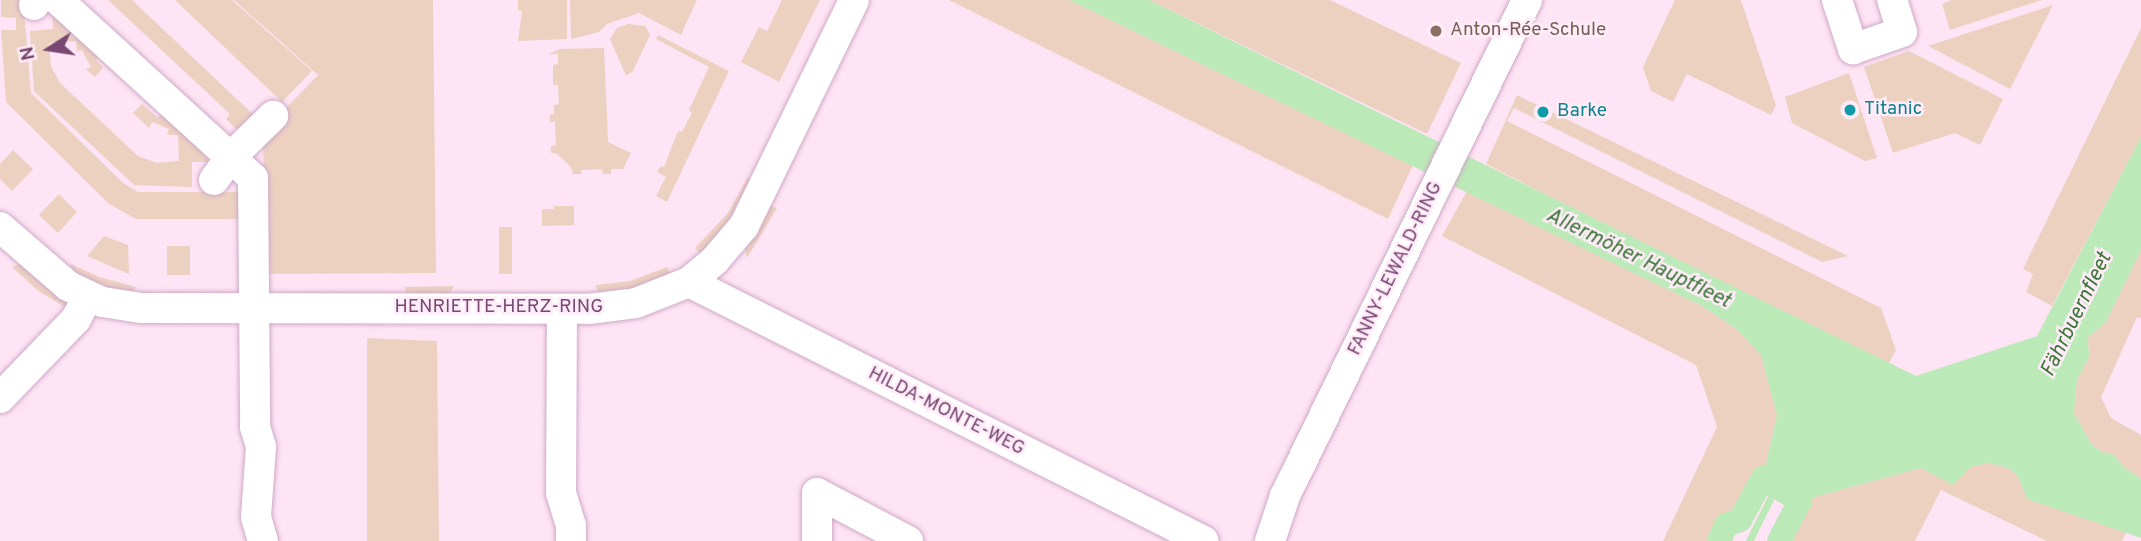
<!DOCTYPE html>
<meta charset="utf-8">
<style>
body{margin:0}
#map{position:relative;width:2141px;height:541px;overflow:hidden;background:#fee4f4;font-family:Overpass,sans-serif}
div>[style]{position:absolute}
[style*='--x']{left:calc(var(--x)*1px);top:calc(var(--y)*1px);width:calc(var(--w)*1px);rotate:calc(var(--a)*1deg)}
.green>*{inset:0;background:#ecd1c1}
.water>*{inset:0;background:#bbe9b7}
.stream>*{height:7px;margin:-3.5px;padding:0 3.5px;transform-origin:3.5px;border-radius:3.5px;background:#bbe9b7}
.canal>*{height:24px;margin:-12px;padding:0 12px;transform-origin:12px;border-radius:12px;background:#bbe9b7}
.roads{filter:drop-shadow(0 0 2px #d0a9c8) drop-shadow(0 0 2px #d0a9c8)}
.minor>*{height:30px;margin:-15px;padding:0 15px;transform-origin:15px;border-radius:15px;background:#fff}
.dots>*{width:19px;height:19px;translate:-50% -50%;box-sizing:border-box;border:4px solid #ffecf8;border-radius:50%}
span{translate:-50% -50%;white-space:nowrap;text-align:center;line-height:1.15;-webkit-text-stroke:5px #ffecf8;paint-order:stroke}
.education-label{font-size:19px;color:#785e54}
.left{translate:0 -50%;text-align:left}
.culture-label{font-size:19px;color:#0d838f}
.street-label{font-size:19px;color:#784772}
.water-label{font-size:21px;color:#3b7738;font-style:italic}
.north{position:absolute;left:14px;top:14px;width:70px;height:70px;-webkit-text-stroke:5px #ffecf8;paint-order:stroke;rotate:258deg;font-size:19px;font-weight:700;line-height:28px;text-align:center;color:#784772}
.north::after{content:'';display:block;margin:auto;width:24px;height:32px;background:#784772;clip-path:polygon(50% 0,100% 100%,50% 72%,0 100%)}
</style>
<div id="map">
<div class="green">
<i style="clip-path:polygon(1px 0,31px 0,24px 11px,31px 93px,123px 183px,138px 192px,244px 192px,244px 219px,136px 219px,109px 204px,6px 102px,1px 30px,16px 30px,16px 18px,1px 17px)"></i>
<i style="clip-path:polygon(108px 0,132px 0,261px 122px,246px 138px,226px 119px,230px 114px)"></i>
<i style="clip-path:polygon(175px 0,232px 0,312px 71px,282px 102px)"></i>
<i style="clip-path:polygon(234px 0,433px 0,436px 273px,266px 274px,263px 140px,285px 109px,318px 75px)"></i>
<i style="clip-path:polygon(518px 0,567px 0,567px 39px,518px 41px,522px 11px,518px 10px)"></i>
<i style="clip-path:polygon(570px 0,697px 0,681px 35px,639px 13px,607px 24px,599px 32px,571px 39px)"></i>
<i style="clip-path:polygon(782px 0,820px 0,779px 82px,741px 62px,759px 27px,767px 31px)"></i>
<i style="clip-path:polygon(949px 0,1069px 0,1413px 165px,1388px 219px)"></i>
<i style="clip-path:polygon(1149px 0,1330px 0,1461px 63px,1427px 134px)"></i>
<i style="clip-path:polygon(1675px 0,1741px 0,1776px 105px,1771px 115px,1687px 74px,1673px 102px,1651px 91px,1643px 67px)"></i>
<i style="clip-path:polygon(1952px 0,2042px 0,1950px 30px,1942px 4px)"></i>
<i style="clip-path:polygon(2053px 5px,2010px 89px,1928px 46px)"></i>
<i style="clip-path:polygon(52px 10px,104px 51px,96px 60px,103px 68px,95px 77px,86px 69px,91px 67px,82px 50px,77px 52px,76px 41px,49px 43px,51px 66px,60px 83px,138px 156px,157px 163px,179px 161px,178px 135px,167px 135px,169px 129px,152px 122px,149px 128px,133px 113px,142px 104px,158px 118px,166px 109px,207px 146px,208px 162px,192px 162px,192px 187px,134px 185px,34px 91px,30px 31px,53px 29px)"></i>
<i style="clip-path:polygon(628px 24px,645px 26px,650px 35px,633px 71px,626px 76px,610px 39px,617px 28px)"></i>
<i style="clip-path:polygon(2141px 28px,2141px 137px,2052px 306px,2026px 292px,2033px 274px,2023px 269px)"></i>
<i style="clip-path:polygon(658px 35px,729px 71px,667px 202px,656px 196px,666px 177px,657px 172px,661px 166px,664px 167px,678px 131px,682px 132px,692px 113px,689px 110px,709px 67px,656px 39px)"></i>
<i style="clip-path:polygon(604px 48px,608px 142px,631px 153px,623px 169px,611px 169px,611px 174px,603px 174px,602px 169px,581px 170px,581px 174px,573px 174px,571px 167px,556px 153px,551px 153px,551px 146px,556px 145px,555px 122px,550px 122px,550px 115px,554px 114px,554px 105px,559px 104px,558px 85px,553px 85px,553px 65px,558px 64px,558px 54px,549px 54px,560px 49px)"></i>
<i style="clip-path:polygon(1909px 51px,2003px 99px,1980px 145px,1955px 133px,1893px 153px,1864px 67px)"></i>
<i style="clip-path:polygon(1849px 73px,1877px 158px,1865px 161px,1792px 123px,1785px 97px)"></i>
<i style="clip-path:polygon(1517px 95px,1848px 256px,1822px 262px,1514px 108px,1507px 121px,1881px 308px,1896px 350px,1889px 363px,1715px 280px,1486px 164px)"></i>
<i style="clip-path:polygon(13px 150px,33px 169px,12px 191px,0 179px,0 164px)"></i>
<i style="clip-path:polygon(748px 177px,753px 182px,740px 205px,725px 228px,700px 254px,695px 248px,728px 213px)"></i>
<i style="clip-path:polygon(1467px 191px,1702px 306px,1735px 328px,1761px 355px,1777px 415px,1763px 478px,1740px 520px,1726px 525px,1719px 541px,1663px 541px,1717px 427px,1696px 365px,1442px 236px)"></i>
<i style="clip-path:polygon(59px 194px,77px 212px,58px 233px,39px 215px)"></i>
<i style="clip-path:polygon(770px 205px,777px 208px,747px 258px,745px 250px)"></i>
<i style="clip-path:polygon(554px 206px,574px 206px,574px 225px,542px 226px,542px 209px,554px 209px)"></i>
<i style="clip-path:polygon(499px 227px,512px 227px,512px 274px,499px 274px)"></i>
<i style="clip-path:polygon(104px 236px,128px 245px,129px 274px,87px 256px)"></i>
<i style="clip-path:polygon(167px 246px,190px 246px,190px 275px,167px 275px)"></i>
<i style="clip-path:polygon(2141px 250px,2141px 318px,2137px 317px,2101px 397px,2111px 418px,2141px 435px,2141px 479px,2125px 468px,2113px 454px,2102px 452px,2092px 445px,2074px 413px,2077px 380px,2089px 357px,2088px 338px,2106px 322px)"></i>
<i style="clip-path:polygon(21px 263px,67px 298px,70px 310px,37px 290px,12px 267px)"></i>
<i style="clip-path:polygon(71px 264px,99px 277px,136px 287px,131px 293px,101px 285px,72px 270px)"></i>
<i style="clip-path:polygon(667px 267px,671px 275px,632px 289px,602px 294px,597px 290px,596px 285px,630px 281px)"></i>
<i style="clip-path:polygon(454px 286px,449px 295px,406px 295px,405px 287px)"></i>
<i style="clip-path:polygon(367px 338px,437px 341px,439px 541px,367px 541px)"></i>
<i style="clip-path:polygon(1989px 463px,2009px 468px,2018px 477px,2027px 499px,2127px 531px,2122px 541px,2047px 541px,1941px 490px,1915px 541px,1779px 541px,1800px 501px,1921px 468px,1962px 473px,1970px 467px)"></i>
</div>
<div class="water">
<i style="clip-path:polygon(1069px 0,1149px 0,1916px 376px,2037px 336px,2141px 137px,2141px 250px,2106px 322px,2088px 338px,2089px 357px,2077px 380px,2074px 413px,2092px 445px,2102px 452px,2113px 454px,2125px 468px,2141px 479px,2141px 538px,2027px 499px,2018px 477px,2009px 468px,1989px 463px,1970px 467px,1953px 485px,1921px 468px,1800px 501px,1763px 478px,1777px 415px,1761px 355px,1735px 328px,1702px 306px)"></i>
</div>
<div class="stream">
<i style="--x:1749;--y:541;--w:69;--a:-63.4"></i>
</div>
<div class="canal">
<i style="--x:1719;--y:541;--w:17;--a:-66"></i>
<i style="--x:1726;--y:525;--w:15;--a:-20"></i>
<i style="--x:1740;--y:520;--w:48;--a:-61.3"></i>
<i style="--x:1763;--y:478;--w:44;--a:31.9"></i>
<i style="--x:1800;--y:501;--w:45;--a:117.7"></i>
</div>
<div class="roads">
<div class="minor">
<i style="--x:58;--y:0;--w:264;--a:42.4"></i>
<i style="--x:253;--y:178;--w:249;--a:89.5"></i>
<i style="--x:255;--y:427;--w:21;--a:73"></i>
<i style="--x:261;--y:447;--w:70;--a:94.1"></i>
<i style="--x:256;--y:517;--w:25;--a:74"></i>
<i style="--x:1837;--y:0;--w:52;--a:71.9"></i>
<i style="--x:1853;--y:49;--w:52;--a:-19.1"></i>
<i style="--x:1902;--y:32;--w:34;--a:-107"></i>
<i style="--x:34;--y:5;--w:6;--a:-59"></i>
<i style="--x:214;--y:180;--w:29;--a:-54"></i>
<i style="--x:231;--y:157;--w:59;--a:-44.3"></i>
<i style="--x:0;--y:227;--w:90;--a:40.9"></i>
<i style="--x:68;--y:286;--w:38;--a:25"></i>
<i style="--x:103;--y:302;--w:39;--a:9"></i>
<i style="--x:142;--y:308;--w:447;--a:0.1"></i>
<i style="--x:589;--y:309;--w:47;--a:-7.3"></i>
<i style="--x:636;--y:303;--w:57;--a:-21.6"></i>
<i style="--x:689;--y:282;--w:34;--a:-40"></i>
<i style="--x:715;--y:260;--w:45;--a:-49.5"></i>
<i style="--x:744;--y:226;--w:251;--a:-64"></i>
<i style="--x:689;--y:282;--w:576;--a:26.7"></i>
<i style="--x:562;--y:310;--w:183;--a:90.3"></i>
<i style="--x:561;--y:493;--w:34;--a:73"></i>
<i style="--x:571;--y:525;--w:16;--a:90"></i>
<i style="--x:0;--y:398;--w:110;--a:-46.1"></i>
<i style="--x:76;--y:319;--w:26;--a:-62"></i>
<i style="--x:817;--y:541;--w:48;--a:-90"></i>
<i style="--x:817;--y:493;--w:103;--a:27.8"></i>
<i style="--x:1270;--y:541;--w:47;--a:-71.6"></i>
<i style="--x:1285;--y:496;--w:552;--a:-63.99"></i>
</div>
</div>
<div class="dots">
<i style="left:1436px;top:31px;background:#8d6e63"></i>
<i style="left:1850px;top:110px;background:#0f9aa8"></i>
<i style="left:1543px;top:112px;background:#0f9aa8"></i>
</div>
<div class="education-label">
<span class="left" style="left:1450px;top:31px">Anton-Rée-Schule</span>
</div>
<div class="culture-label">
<span class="left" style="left:1864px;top:110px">Titanic</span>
<span class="left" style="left:1557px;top:112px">Barke</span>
</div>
<div class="street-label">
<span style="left:1396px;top:269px;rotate:-64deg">FANNY-LEWALD-RING</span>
<span style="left:499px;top:308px">HENRIETTE-HERZ-RING</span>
<span style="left:946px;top:412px;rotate:27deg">HILDA-MONTE-WEG</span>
</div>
<div class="water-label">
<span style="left:1638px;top:259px;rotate:26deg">Allermöher Hauptfleet</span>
<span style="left:2077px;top:315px;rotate:-64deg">Fährbuernfleet</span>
</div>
<div class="north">N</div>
</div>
